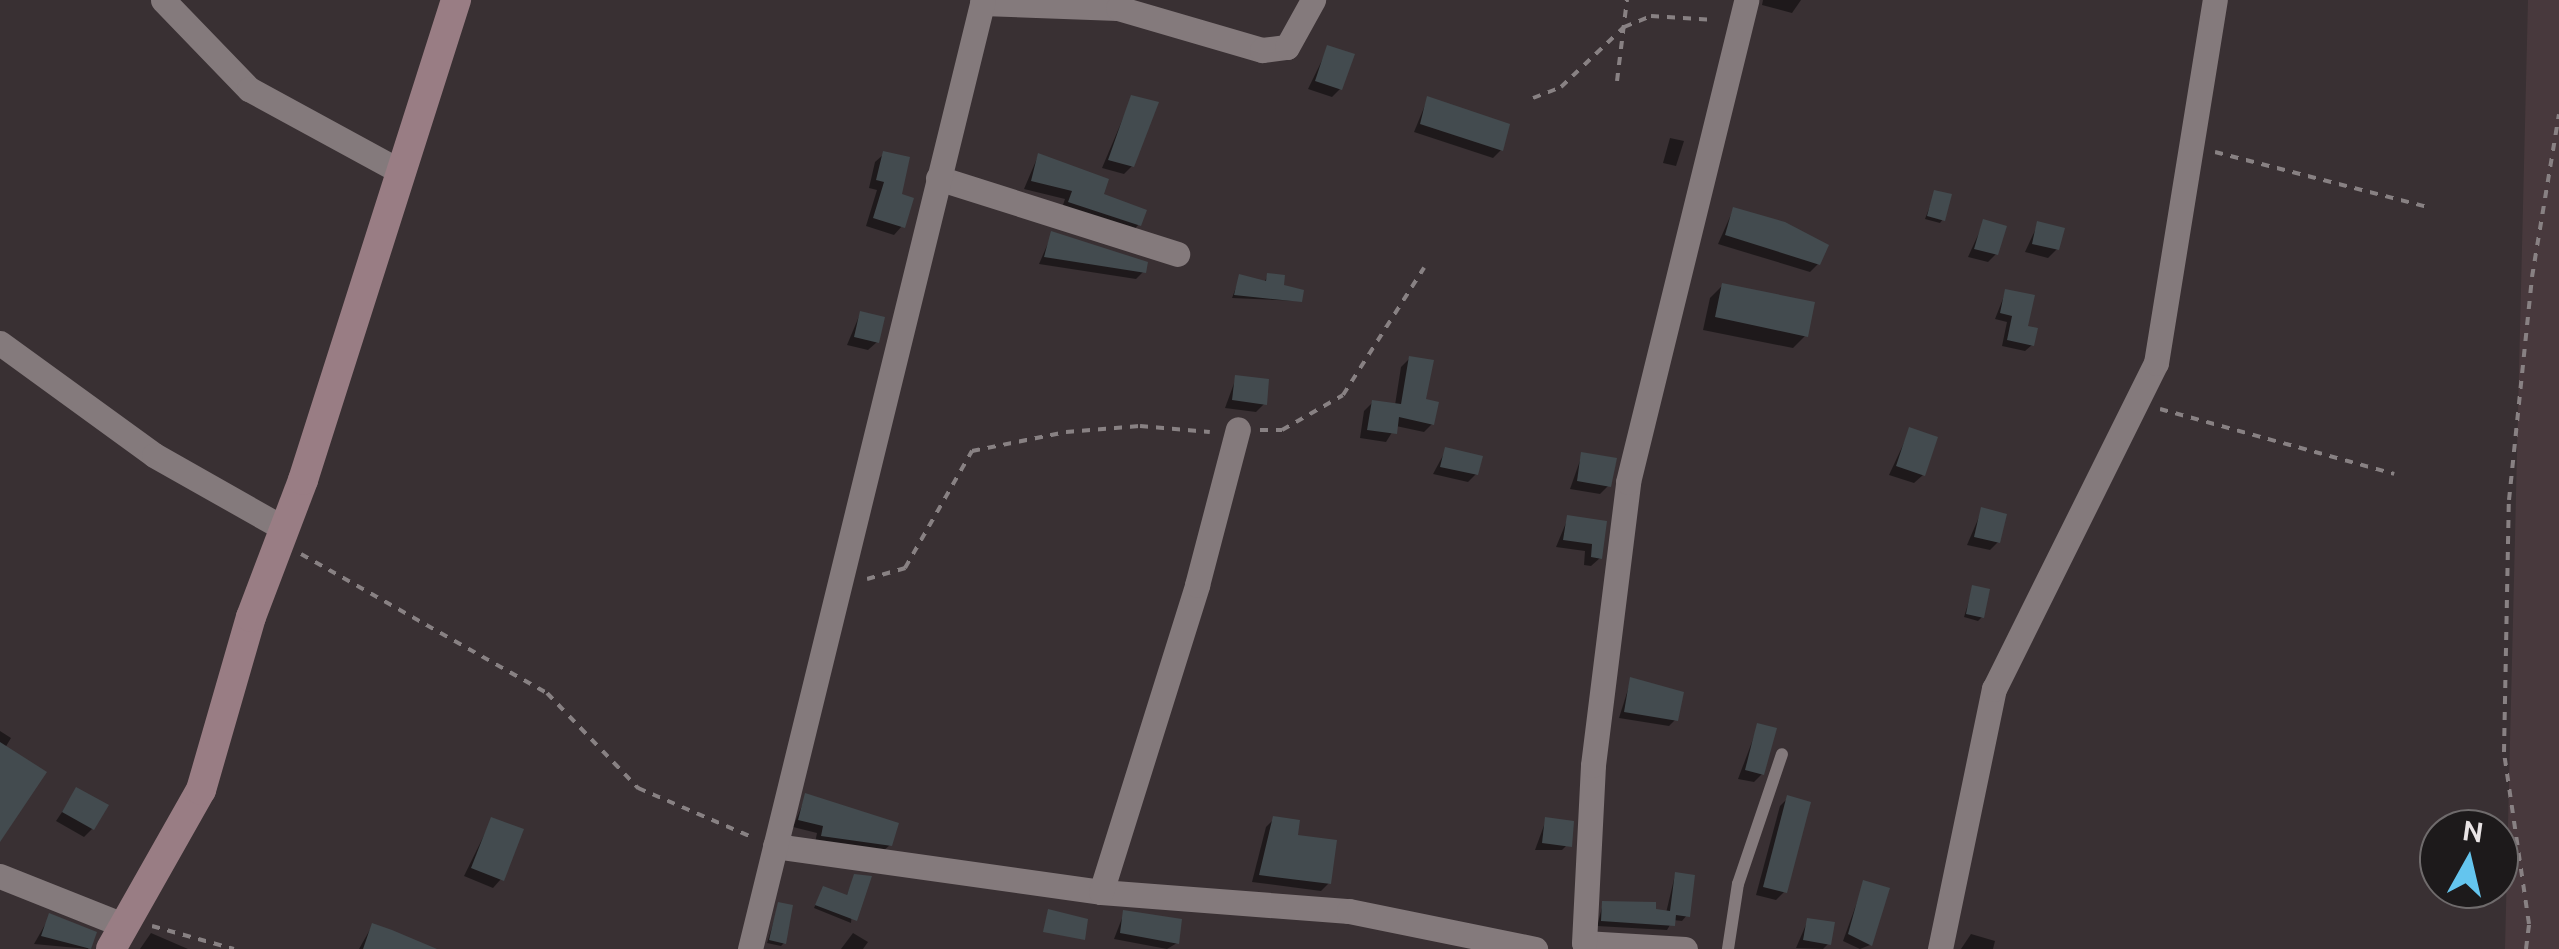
<!DOCTYPE html>
<style>
body{margin:0}
#map{position:relative;width:2559px;height:949px;overflow:hidden;background:#393033;font-family:Ubuntu,sans-serif}
div>[style]{position:absolute}
[style*='--x']{left:calc(var(--x)*1px);top:calc(var(--y)*1px);width:calc(var(--w)*1px);rotate:calc(var(--a)*1deg)}
.built>*{inset:0;background:#48393d}
.shadow>*{inset:0;background:#0007}
.building>*{inset:0;background:#434b4f}
.path>*{height:4px;margin-top:-2px;transform-origin:0;background:repeating-linear-gradient(90deg,#888183 0 8px,transparent 0 16px)}
.lane>*{height:12px;margin:-6px;padding:0 6px;transform-origin:6px;border-radius:6px;background:#847a7c}
.street>*{height:25px;margin:-12.5px;padding:0 12.5px;transform-origin:12.5px;border-radius:12.5px;background:#847a7c}
.secondary>*{height:30px;margin:-15px;padding:0 15px;transform-origin:15px;border-radius:15px;background:#997d84}
span{translate:-50% -50%;white-space:nowrap;text-align:center;line-height:1.15;-webkit-text-stroke:8px #1d1a1b;paint-order:stroke}
.north{position:absolute;left:2419px;top:809px;width:100px;height:100px;box-sizing:border-box;background:#1d1a1b;border:2px solid #6f6b6c;border-radius:50%;rotate:8deg;font-size:28px;font-weight:700;line-height:40px;text-align:center;color:#e9e4e5}
.north::after{content:'';display:block;margin:auto;width:35px;height:45px;background:#64c5ee;clip-path:polygon(50% 0,100% 100%,50% 72%,0 100%)}
</style>
<div id="map">
<div class="built">
<i style="clip-path:polygon(2528px 0,2559px 0,2559px 949px,2505px 949px)"></i>
</div>
<div class="shadow">
<i style="clip-path:polygon(1763px 0,1801px 0,1792px 13px,1762px 5px)"></i>
<i style="clip-path:polygon(1328px 48px,1340px 89px,1332px 97px,1308px 89px)"></i>
<i style="clip-path:polygon(1132px 97px,1132px 166px,1124px 174px,1102px 168px)"></i>
<i style="clip-path:polygon(1428px 98px,1501px 150px,1493px 158px,1414px 132px)"></i>
<i style="clip-path:polygon(1670px 138px,1684px 141px,1676px 166px,1663px 163px)"></i>
<i style="clip-path:polygon(884px 154px,899px 196px,902px 226px,894px 235px,866px 226px,877px 190px,869px 188px,875px 162px)"></i>
<i style="clip-path:polygon(1038px 156px,1101px 195px,1139px 224px,1131px 233px,1061px 211px,1065px 199px,1024px 189px)"></i>
<i style="clip-path:polygon(1935px 193px,1943px 219px,1940px 223px,1925px 219px)"></i>
<i style="clip-path:polygon(1733px 210px,1818px 264px,1810px 272px,1718px 244px)"></i>
<i style="clip-path:polygon(1984px 222px,1996px 254px,1988px 262px,1968px 257px)"></i>
<i style="clip-path:polygon(2038px 224px,2057px 249px,2048px 258px,2025px 252px)"></i>
<i style="clip-path:polygon(1052px 234px,1143px 272px,1136px 279px,1039px 264px)"></i>
<i style="clip-path:polygon(1268px 275px,1300px 301px,1232px 298px,1240px 277px,1264px 283px)"></i>
<i style="clip-path:polygon(1723px 285px,1806px 335px,1793px 348px,1703px 330px,1710px 298px)"></i>
<i style="clip-path:polygon(2006px 291px,2032px 345px,2025px 351px,2002px 346px,2007px 322px,1995px 319px)"></i>
<i style="clip-path:polygon(860px 314px,877px 342px,868px 350px,847px 345px)"></i>
<i style="clip-path:polygon(1410px 358px,1432px 424px,1424px 432px,1396px 426px,1386px 442px,1360px 438px,1364px 411px,1373px 402px,1395px 405px,1401px 367px)"></i>
<i style="clip-path:polygon(1236px 378px,1264px 404px,1256px 412px,1225px 408px)"></i>
<i style="clip-path:polygon(1910px 430px,1923px 475px,1914px 483px,1889px 475px)"></i>
<i style="clip-path:polygon(1446px 450px,1476px 474px,1468px 482px,1433px 474px)"></i>
<i style="clip-path:polygon(1582px 455px,1609px 485px,1600px 494px,1570px 489px)"></i>
<i style="clip-path:polygon(1982px 510px,1998px 542px,1990px 550px,1967px 545px)"></i>
<i style="clip-path:polygon(1568px 518px,1604px 523px,1600px 558px,1591px 566px,1584px 565px,1585px 551px,1556px 547px)"></i>
<i style="clip-path:polygon(1973px 588px,1982px 617px,1978px 621px,1964px 617px)"></i>
<i style="clip-path:polygon(1631px 680px,1676px 719px,1669px 726px,1619px 718px)"></i>
<i style="clip-path:polygon(1758px 726px,1762px 774px,1754px 782px,1738px 779px)"></i>
<i style="clip-path:polygon(0 731px,11px 738px,5px 748px,0 839px)"></i>
<i style="clip-path:polygon(77px 790px,92px 829px,84px 837px,56px 821px)"></i>
<i style="clip-path:polygon(806px 796px,890px 845px,882px 852px,815px 843px,817px 833px,793px 827px)"></i>
<i style="clip-path:polygon(1788px 798px,1784px 892px,1776px 900px,1756px 895px,1780px 806px)"></i>
<i style="clip-path:polygon(492px 819px,501px 879px,493px 888px,464px 876px)"></i>
<i style="clip-path:polygon(1274px 819px,1329px 883px,1321px 891px,1252px 882px,1266px 827px)"></i>
<i style="clip-path:polygon(1546px 820px,1570px 842px,1562px 850px,1535px 850px)"></i>
<i style="clip-path:polygon(1675px 875px,1687px 915px,1682px 921px,1673px 920px,1667px 930px,1597px 926px,1603px 904px,1666px 913px)"></i>
<i style="clip-path:polygon(855px 876px,851px 923px,814px 908px,823px 889px,846px 897px)"></i>
<i style="clip-path:polygon(1864px 883px,1887px 890px,1870px 945px,1860px 949px,1843px 941px)"></i>
<i style="clip-path:polygon(779px 905px,784px 943px,781px 946px,767px 943px)"></i>
<i style="clip-path:polygon(1124px 913px,1177px 943px,1167px 949px,1114px 939px)"></i>
<i style="clip-path:polygon(50px 916px,94px 934px,88px 949px,34px 944px)"></i>
<i style="clip-path:polygon(1808px 920px,1829px 943px,1823px 949px,1796px 948px)"></i>
<i style="clip-path:polygon(372px 926px,430px 949px,359px 949px)"></i>
<i style="clip-path:polygon(151px 933px,188px 949px,140px 949px)"></i>
<i style="clip-path:polygon(853px 933px,868px 942px,863px 949px,841px 949px)"></i>
<i style="clip-path:polygon(1971px 934px,1995px 941px,1993px 949px,1961px 949px)"></i>
</div>
<div class="building">
<i style="clip-path:polygon(1327px 45px,1355px 54px,1342px 90px,1315px 81px)"></i>
<i style="clip-path:polygon(1131px 95px,1159px 102px,1134px 167px,1108px 160px)"></i>
<i style="clip-path:polygon(1427px 96px,1510px 124px,1503px 151px,1420px 124px)"></i>
<i style="clip-path:polygon(883px 151px,910px 157px,902px 194px,914px 198px,905px 228px,873px 218px,884px 182px,876px 180px)"></i>
<i style="clip-path:polygon(1038px 153px,1109px 179px,1104px 194px,1147px 210px,1141px 226px,1068px 202px,1072px 191px,1031px 181px)"></i>
<i style="clip-path:polygon(1934px 190px,1952px 194px,1945px 221px,1927px 216px)"></i>
<i style="clip-path:polygon(1733px 207px,1785px 222px,1829px 245px,1820px 265px,1725px 235px)"></i>
<i style="clip-path:polygon(1983px 219px,2007px 226px,1998px 255px,1974px 249px)"></i>
<i style="clip-path:polygon(2037px 221px,2065px 228px,2059px 250px,2032px 244px)"></i>
<i style="clip-path:polygon(1051px 231px,1148px 262px,1146px 273px,1044px 257px)"></i>
<i style="clip-path:polygon(1267px 273px,1285px 275px,1284px 285px,1304px 290px,1302px 302px,1234px 295px,1239px 274px,1266px 281px)"></i>
<i style="clip-path:polygon(1722px 283px,1815px 302px,1808px 337px,1715px 317px)"></i>
<i style="clip-path:polygon(2005px 289px,2035px 295px,2028px 326px,2038px 328px,2034px 346px,2007px 340px,2012px 316px,2000px 313px)"></i>
<i style="clip-path:polygon(860px 311px,885px 317px,879px 343px,854px 337px)"></i>
<i style="clip-path:polygon(1409px 356px,1434px 360px,1426px 399px,1439px 402px,1434px 425px,1399px 417px,1397px 434px,1367px 430px,1372px 400px,1401px 404px)"></i>
<i style="clip-path:polygon(1235px 375px,1269px 379px,1267px 405px,1232px 400px)"></i>
<i style="clip-path:polygon(1909px 427px,1938px 437px,1925px 476px,1896px 466px)"></i>
<i style="clip-path:polygon(1445px 447px,1483px 456px,1478px 475px,1440px 467px)"></i>
<i style="clip-path:polygon(1581px 452px,1617px 458px,1611px 487px,1577px 481px)"></i>
<i style="clip-path:polygon(1981px 507px,2007px 514px,2000px 543px,1974px 537px)"></i>
<i style="clip-path:polygon(1567px 515px,1607px 521px,1602px 559px,1591px 557px,1592px 544px,1563px 540px)"></i>
<i style="clip-path:polygon(1972px 585px,1990px 589px,1984px 618px,1966px 614px)"></i>
<i style="clip-path:polygon(1630px 677px,1684px 692px,1678px 721px,1624px 712px)"></i>
<i style="clip-path:polygon(1757px 723px,1777px 728px,1764px 775px,1745px 770px)"></i>
<i style="clip-path:polygon(0 742px,47px 772px,0 842px)"></i>
<i style="clip-path:polygon(76px 787px,109px 805px,94px 830px,62px 812px)"></i>
<i style="clip-path:polygon(805px 793px,899px 823px,892px 846px,821px 836px,823px 826px,798px 820px)"></i>
<i style="clip-path:polygon(1787px 795px,1811px 802px,1787px 893px,1763px 887px)"></i>
<i style="clip-path:polygon(1273px 816px,1300px 820px,1298px 835px,1337px 840px,1331px 884px,1259px 875px)"></i>
<i style="clip-path:polygon(491px 817px,524px 829px,504px 881px,471px 868px)"></i>
<i style="clip-path:polygon(1545px 817px,1574px 821px,1572px 847px,1542px 843px)"></i>
<i style="clip-path:polygon(1675px 872px,1695px 875px,1690px 917px,1676px 915px,1675px 926px,1601px 921px,1602px 901px,1656px 902px,1656px 909px,1670px 911px)"></i>
<i style="clip-path:polygon(854px 874px,872px 876px,857px 921px,815px 905px,823px 886px,847px 895px)"></i>
<i style="clip-path:polygon(1863px 880px,1890px 888px,1872px 946px,1848px 934px)"></i>
<i style="clip-path:polygon(778px 902px,793px 905px,786px 944px,769px 940px)"></i>
<i style="clip-path:polygon(1048px 909px,1088px 919px,1085px 940px,1043px 932px)"></i>
<i style="clip-path:polygon(1123px 910px,1182px 919px,1179px 944px,1120px 933px)"></i>
<i style="clip-path:polygon(49px 913px,97px 932px,91px 949px,41px 936px)"></i>
<i style="clip-path:polygon(1807px 918px,1835px 922px,1831px 945px,1803px 940px)"></i>
<i style="clip-path:polygon(372px 923px,392px 930px,437px 949px,363px 949px)"></i>
</div>
<div class="path">
<i style="--x:1617;--y:81;--w:82;--a:-83"></i>
<i style="--x:1533;--y:98;--w:30;--a:-21"></i>
<i style="--x:1561;--y:87;--w:87;--a:-43.6"></i>
<i style="--x:1624;--y:27;--w:29;--a:-22"></i>
<i style="--x:1651;--y:16;--w:64;--a:3.6"></i>
<i style="--x:2215;--y:152;--w:223;--a:14.5"></i>
<i style="--x:2160;--y:409;--w:243;--a:15.5"></i>
<i style="--x:1260;--y:430;--w:22;--a:0"></i>
<i style="--x:1282;--y:430;--w:70;--a:-29.8"></i>
<i style="--x:1343;--y:395;--w:151;--a:-57.5"></i>
<i style="--x:301;--y:554;--w:283;--a:29.5"></i>
<i style="--x:547;--y:693;--w:132;--a:46.2"></i>
<i style="--x:638;--y:788;--w:126;--a:23.3"></i>
<i style="--x:867;--y:579;--w:40;--a:-16"></i>
<i style="--x:905;--y:568;--w:135;--a:-60.2"></i>
<i style="--x:972;--y:451;--w:96;--a:-11.4"></i>
<i style="--x:1066;--y:432;--w:74;--a:-4.6"></i>
<i style="--x:1140;--y:426;--w:70;--a:4.9"></i>
<i style="--x:152;--y:926;--w:85;--a:15.7"></i>
<i style="--x:2526;--y:949;--w:25;--a:-83"></i>
<i style="--x:2529;--y:924;--w:174;--a:-98.3"></i>
<i style="--x:2504;--y:752;--w:252;--a:-88.9"></i>
<i style="--x:2509;--y:500;--w:224;--a:-84.1"></i>
<i style="--x:2532;--y:277;--w:165;--a:-80.6"></i>
</div>
<div class="lane">
<i style="--x:1728;--y:949;--w:66;--a:-81.3"></i>
<i style="--x:1738;--y:884;--w:137;--a:-71.3"></i>
</div>
<div class="street">
<i style="--x:163;--y:0;--w:124;--a:46"></i>
<i style="--x:249;--y:89;--w:173;--a:28.6"></i>
<i style="--x:982;--y:3;--w:136;--a:2.1"></i>
<i style="--x:1118;--y:8;--w:150;--a:16.3"></i>
<i style="--x:1262;--y:50;--w:25;--a:-7"></i>
<i style="--x:1287;--y:47;--w:54;--a:-61"></i>
<i style="--x:938;--y:178;--w:251;--a:17.6"></i>
<i style="--x:0;--y:343;--w:190;--a:36"></i>
<i style="--x:154;--y:455;--w:150;--a:29.5"></i>
<i style="--x:775;--y:846;--w:329;--a:8"></i>
<i style="--x:1101;--y:892;--w:249;--a:4.4"></i>
<i style="--x:1349;--y:911;--w:190;--a:11.5"></i>
<i style="--x:0;--y:876;--w:132;--a:21.7"></i>
<i style="--x:1101;--y:892;--w:322;--a:-72.6"></i>
<i style="--x:1197;--y:585;--w:161;--a:-75.3"></i>
<i style="--x:750;--y:949;--w:977;--a:-76.21"></i>
<i style="--x:1685;--y:949;--w:101;--a:-176.6"></i>
<i style="--x:1584;--y:943;--w:178;--a:-87.1"></i>
<i style="--x:1593;--y:765;--w:285;--a:-82.9"></i>
<i style="--x:1628;--y:482;--w:496;--a:-76.2"></i>
<i style="--x:1940;--y:949;--w:266;--a:-78.3"></i>
<i style="--x:1994;--y:689;--w:364;--a:-63.6"></i>
<i style="--x:2156;--y:363;--w:368;--a:-80.8"></i>
</div>
<div class="secondary">
<i style="--x:111;--y:949;--w:183;--a:-60.5"></i>
<i style="--x:201;--y:790;--w:180;--a:-73.9"></i>
<i style="--x:251;--y:617;--w:147;--a:-69.2"></i>
<i style="--x:303;--y:480;--w:504;--a:-72.32"></i>
</div>
<div class="north">N</div>
</div>
